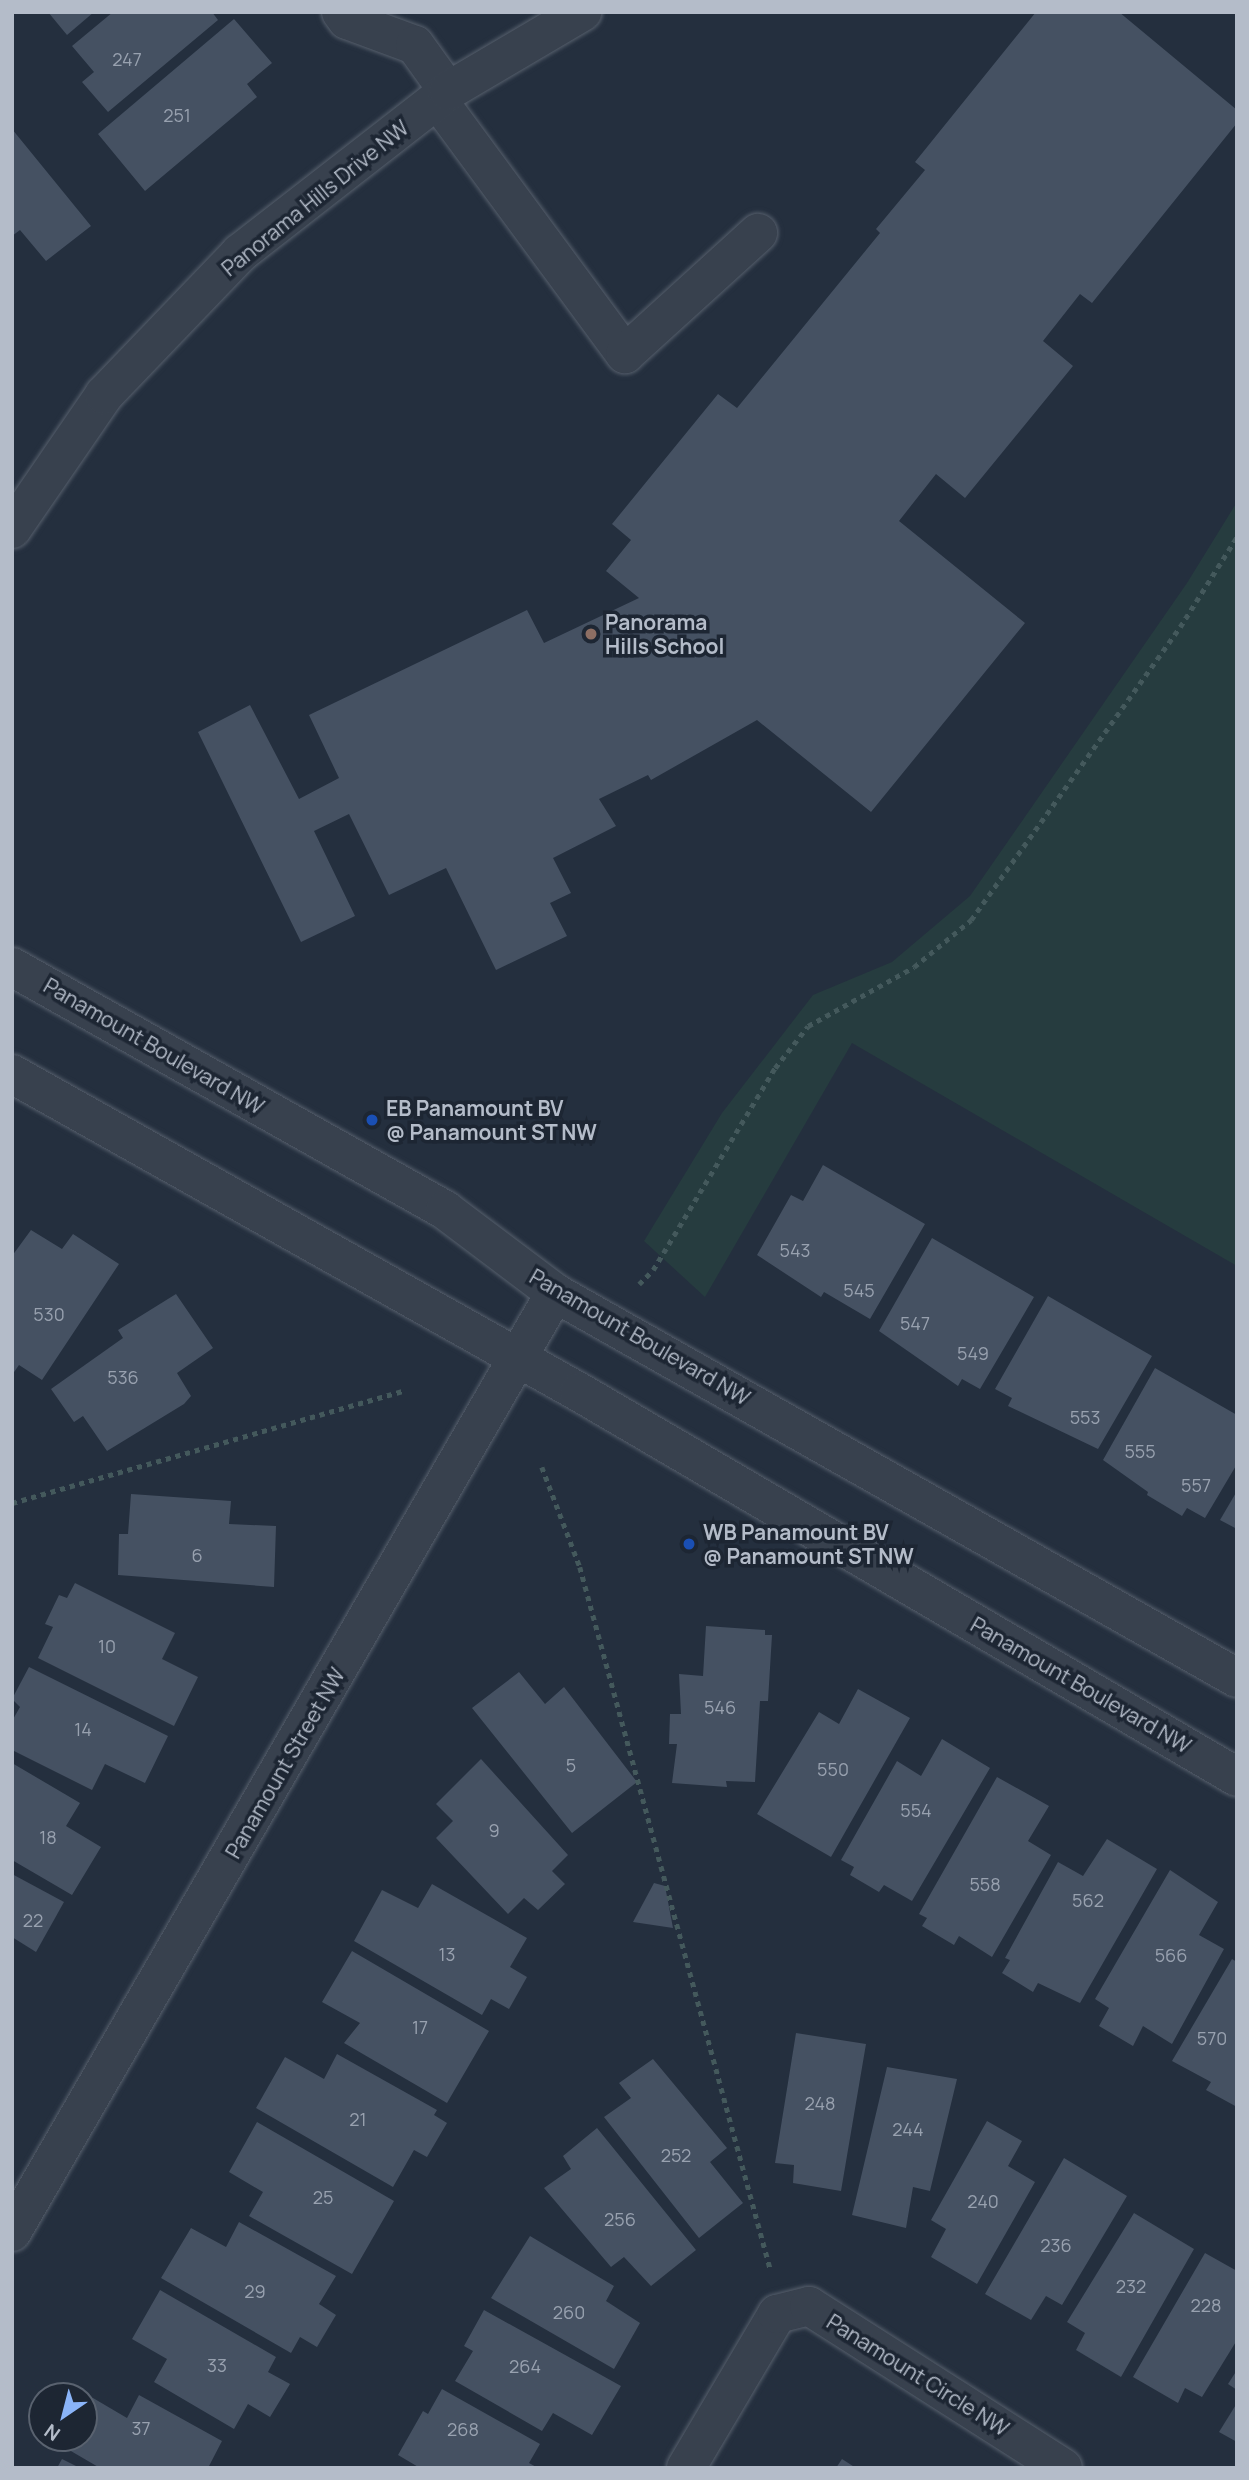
<!DOCTYPE html>
<style>
body{margin:0}
#map{position:relative;width:1249px;height:2480px;overflow:hidden;background:#242f3e;font-family:Manrope,sans-serif}
div>[style]{position:absolute}
[style*='--x']{left:calc(var(--x)*1px);top:calc(var(--y)*1px);width:calc(var(--w)*1px);rotate:calc(var(--a)*1deg)}
.green>*{inset:0;background:#263c3f}
.building>*{inset:0;background:#455162}
.path>*{height:4.5px;margin-top:-2.25px;transform-origin:0;background:repeating-linear-gradient(90deg,#44595c 0 5px,transparent 0 10px)}
.roads{filter:drop-shadow(0 0 2px #565f6c) drop-shadow(0 0 2px #565f6c)}
.minor>*{height:38px;margin:-19px;padding:0 19px;transform-origin:19px;border-radius:19px;background:#38414e}
.dots>*{width:19px;height:19px;translate:-50% -50%;box-sizing:border-box;border:4px solid #1d2633;border-radius:50%}
span{translate:-50% -50%;white-space:nowrap;text-align:center;line-height:1.15;-webkit-text-stroke:7px #1d2633;paint-order:stroke}
.number-label{font-size:18px;color:#98a1af}
.number-label span{-webkit-text-stroke-width:0}
.street-label{font-size:21px;color:#b4bcc9}
.poi-label{font-size:21px;color:#b4bcc9;font-weight:700}
.left{translate:0 -50%;text-align:left}
.frame{position:absolute;inset:0;border:14px solid #b4bcc9;pointer-events:none}
.north{position:absolute;left:28px;top:2382px;width:70px;height:70px;box-sizing:border-box;background:#1d2633;border:2px solid #59626f;border-radius:50%;rotate:215deg;font-size:19px;font-weight:700;line-height:28px;text-align:center;color:#b4bcc9}
.north::after{content:'';display:block;margin:auto;width:24px;height:32px;background:#8ab4f8;clip-path:polygon(50% 0,100% 100%,50% 72%,0 100%)}
</style>
<div id="map">
<div class="green">
<i style="clip-path:polygon(1237px 502px,1237px 1266px,852px 1043px,705px 1297px,644px 1241px,722px 1113px,813px 995px,892px 962px,970px 896px,1187px 583px)"></i>
</div>
<div class="building">
<i style="clip-path:polygon(48px 12px,94px 12px,67px 35px)"></i>
<i style="clip-path:polygon(113px 12px,212px 12px,218px 20px,108px 112px,82px 82px,94px 72px,72px 46px)"></i>
<i style="clip-path:polygon(1036px 12px,1119px 12px,1237px 110px,1237px 123px,1092px 303px,1080px 294px,1043px 341px,1073px 366px,965px 498px,936px 474px,899px 521px,1025px 623px,871px 812px,757px 720px,651px 780px,648px 775px,599px 799px,616px 826px,553px 858px,571px 893px,550px 903px,567px 936px,496px 970px,446px 868px,389px 895px,349px 814px,314px 831px,355px 916px,301px 942px,198px 732px,250px 705px,299px 799px,339px 778px,309px 715px,527px 610px,544px 643px,639px 598px,606px 571px,631px 540px,612px 524px,718px 394px,737px 408px,880px 233px,876px 229px,925px 170px,915px 162px)"></i>
<i style="clip-path:polygon(234px 19px,272px 63px,247px 84px,257px 97px,145px 191px,98px 134px)"></i>
<i style="clip-path:polygon(12px 129px,91px 226px,46px 261px,20px 230px,12px 236px)"></i>
<i style="clip-path:polygon(823px 1165px,925px 1224px,870px 1319px,824px 1292px,821px 1297px,757px 1255px,791px 1195px,803px 1201px)"></i>
<i style="clip-path:polygon(31px 1230px,62px 1249px,73px 1234px,119px 1264px,42px 1380px,19px 1365px,12px 1375px,12px 1256px)"></i>
<i style="clip-path:polygon(932px 1238px,1034px 1297px,980px 1389px,962px 1379px,958px 1386px,879px 1331px)"></i>
<i style="clip-path:polygon(176px 1294px,213px 1348px,177px 1373px,191px 1396px,184px 1404px,107px 1451px,83px 1416px,74px 1422px,51px 1389px,123px 1338px,118px 1330px)"></i>
<i style="clip-path:polygon(1048px 1296px,1152px 1356px,1098px 1449px,1008px 1406px,1012px 1398px,995px 1389px)"></i>
<i style="clip-path:polygon(1155px 1368px,1237px 1415px,1237px 1464px,1205px 1518px,1187px 1508px,1182px 1516px,1147px 1495px,1148px 1492px,1103px 1460px)"></i>
<i style="clip-path:polygon(1237px 1491px,1237px 1529px,1220px 1520px)"></i>
<i style="clip-path:polygon(131px 1494px,231px 1501px,229px 1524px,276px 1526px,274px 1587px,118px 1575px,119px 1534px,128px 1534px)"></i>
<i style="clip-path:polygon(75px 1583px,175px 1633px,162px 1659px,198px 1677px,174px 1726px,38px 1658px,53px 1627px,45px 1624px,59px 1595px,67px 1598px)"></i>
<i style="clip-path:polygon(706px 1626px,765px 1630px,765px 1635px,772px 1635px,768px 1701px,760px 1701px,755px 1782px,726px 1781px,727px 1787px,672px 1783px,677px 1744px,669px 1744px,670px 1714px,681px 1714px,679px 1674px,703px 1676px)"></i>
<i style="clip-path:polygon(29px 1667px,168px 1736px,145px 1783px,105px 1764px,92px 1790px,12px 1750px,12px 1721px,20px 1707px,12px 1699px)"></i>
<i style="clip-path:polygon(519px 1672px,545px 1704px,564px 1687px,637px 1782px,572px 1833px,472px 1708px)"></i>
<i style="clip-path:polygon(858px 1689px,910px 1718px,831px 1857px,757px 1814px,819px 1712px,839px 1724px)"></i>
<i style="clip-path:polygon(942px 1739px,990px 1768px,912px 1901px,884px 1885px,879px 1892px,850px 1875px,854px 1867px,841px 1860px,897px 1761px,921px 1776px)"></i>
<i style="clip-path:polygon(481px 1759px,568px 1855px,552px 1871px,565px 1884px,538px 1910px,524px 1898px,508px 1914px,436px 1838px,453px 1821px,436px 1804px)"></i>
<i style="clip-path:polygon(12px 1763px,80px 1803px,66px 1826px,101px 1847px,72px 1895px,12px 1860px)"></i>
<i style="clip-path:polygon(997px 1777px,1049px 1806px,1028px 1841px,1051px 1855px,992px 1957px,959px 1936px,954px 1945px,922px 1926px,927px 1918px,919px 1914px)"></i>
<i style="clip-path:polygon(1107px 1839px,1157px 1869px,1080px 2003px,1038px 1983px,1033px 1992px,1002px 1973px,1010px 1960px,1005px 1958px,1058px 1862px,1083px 1876px)"></i>
<i style="clip-path:polygon(1170px 1870px,1218px 1902px,1199px 1935px,1224px 1949px,1172px 2044px,1143px 2026px,1133px 2046px,1099px 2026px,1109px 2008px,1095px 1999px)"></i>
<i style="clip-path:polygon(12px 1874px,64px 1902px,36px 1952px,12px 1937px)"></i>
<i style="clip-path:polygon(654px 1883px,665px 1886px,673px 1928px,633px 1922px)"></i>
<i style="clip-path:polygon(432px 1884px,527px 1938px,510px 1967px,527px 1977px,509px 2009px,491px 1999px,482px 2015px,354px 1941px,382px 1890px,418px 1908px)"></i>
<i style="clip-path:polygon(352px 1951px,489px 2031px,447px 2103px,344px 2043px,360px 2023px,322px 2002px)"></i>
<i style="clip-path:polygon(1232px 1959px,1237px 1962px,1237px 2107px,1206px 2090px,1211px 2082px,1172px 2061px)"></i>
<i style="clip-path:polygon(796px 2033px,866px 2044px,841px 2191px,793px 2183px,794px 2165px,775px 2163px)"></i>
<i style="clip-path:polygon(337px 2054px,437px 2110px,434px 2115px,447px 2123px,427px 2157px,414px 2150px,393px 2187px,256px 2108px,285px 2057px,324px 2079px)"></i>
<i style="clip-path:polygon(653px 2059px,727px 2148px,710px 2162px,743px 2203px,699px 2238px,604px 2117px,631px 2098px,619px 2083px)"></i>
<i style="clip-path:polygon(887px 2067px,957px 2079px,930px 2191px,913px 2187px,906px 2228px,852px 2215px)"></i>
<i style="clip-path:polygon(987px 2121px,1022px 2141px,1008px 2166px,1035px 2182px,977px 2284px,931px 2257px,946px 2229px,931px 2220px)"></i>
<i style="clip-path:polygon(257px 2122px,394px 2201px,352px 2274px,249px 2216px,263px 2192px,229px 2172px)"></i>
<i style="clip-path:polygon(597px 2128px,696px 2250px,651px 2286px,624px 2257px,611px 2267px,544px 2188px,571px 2169px,563px 2156px)"></i>
<i style="clip-path:polygon(1064px 2158px,1127px 2196px,1062px 2305px,1046px 2296px,1031px 2320px,985px 2294px)"></i>
<i style="clip-path:polygon(1134px 2213px,1194px 2249px,1121px 2377px,1076px 2350px,1085px 2333px,1067px 2322px)"></i>
<i style="clip-path:polygon(239px 2222px,336px 2276px,319px 2304px,336px 2315px,317px 2347px,300px 2337px,291px 2353px,161px 2278px,191px 2228px,226px 2247px)"></i>
<i style="clip-path:polygon(530px 2236px,614px 2286px,606px 2301px,640px 2323px,614px 2369px,491px 2298px)"></i>
<i style="clip-path:polygon(1205px 2253px,1237px 2271px,1237px 2340px,1202px 2397px,1185px 2388px,1178px 2403px,1133px 2377px)"></i>
<i style="clip-path:polygon(160px 2290px,276px 2357px,268px 2372px,290px 2384px,270px 2417px,248px 2404px,234px 2429px,154px 2382px,167px 2359px,132px 2339px)"></i>
<i style="clip-path:polygon(484px 2310px,621px 2386px,592px 2435px,553px 2413px,542px 2431px,455px 2381px,473px 2351px,464px 2346px)"></i>
<i style="clip-path:polygon(1237px 2370px,1237px 2390px,1228px 2384px)"></i>
<i style="clip-path:polygon(442px 2389px,540px 2444px,529px 2463px,538px 2468px,420px 2468px,398px 2455px,423px 2411px,428px 2414px)"></i>
<i style="clip-path:polygon(139px 2395px,222px 2441px,208px 2468px,100px 2468px,64px 2447px,70px 2438px,84px 2438px,84px 2413px,93px 2398px,127px 2418px)"></i>
<i style="clip-path:polygon(1237px 2403px,1237px 2442px,1219px 2432px)"></i>
<i style="clip-path:polygon(62px 2459px,80px 2468px,57px 2468px)"></i>
<i style="clip-path:polygon(842px 2459px,856px 2468px,836px 2468px)"></i>
</div>
<div class="path">
<i style="--x:639;--y:1284;--w:20;--a:-45"></i>
<i style="--x:653;--y:1270;--w:236;--a:-58.9"></i>
<i style="--x:775;--y:1068;--w:53;--a:-51.8"></i>
<i style="--x:808;--y:1026;--w:121;--a:-29.1"></i>
<i style="--x:914;--y:967;--w:74;--a:-39.5"></i>
<i style="--x:971;--y:920;--w:360;--a:-54.5"></i>
<i style="--x:1180;--y:627;--w:107;--a:-57.7"></i>
<i style="--x:542;--y:1467;--w:107;--a:69.2"></i>
<i style="--x:580;--y:1567;--w:726;--a:74.83"></i>
<i style="--x:12;--y:1503;--w:409;--a:-16"></i>
</div>
<div class="roads">
<div class="minor">
<i style="--x:341;--y:12;--w:10;--a:53"></i>
<i style="--x:347;--y:20;--w:72;--a:20.2"></i>
<i style="--x:415;--y:45;--w:57;--a:54.3"></i>
<i style="--x:437;--y:99;--w:317;--a:53.6"></i>
<i style="--x:625;--y:354;--w:180;--a:-42.3"></i>
<i style="--x:12;--y:529;--w:163;--a:-55.5"></i>
<i style="--x:104;--y:395;--w:197;--a:-46.2"></i>
<i style="--x:240;--y:253;--w:264;--a:-37.9"></i>
<i style="--x:448;--y:91;--w:156;--a:-30.5"></i>
<i style="--x:12;--y:967;--w:497;--a:29.3"></i>
<i style="--x:445;--y:1210;--w:138;--a:37"></i>
<i style="--x:555;--y:1293;--w:783;--a:29.45"></i>
<i style="--x:12;--y:1074;--w:650;--a:29.29"></i>
<i style="--x:579;--y:1392;--w:762;--a:30.33"></i>
<i style="--x:12;--y:2232;--w:1085;--a:-59.96"></i>
<i style="--x:686;--y:2468;--w:179;--a:-59.4"></i>
<i style="--x:777;--y:2314;--w:33;--a:-14"></i>
<i style="--x:809;--y:2306;--w:301;--a:32.5"></i>
</div>
</div>
<div class="dots">
<i style="left:591px;top:634px;background:#8d6e63"></i>
<i style="left:372px;top:1120px;background:#1a4fb4"></i>
<i style="left:689px;top:1544px;background:#1a4fb4"></i>
</div>
<div class="number-label">
<span style="left:127px;top:59px">247</span>
<span style="left:177px;top:115px">251</span>
<span style="left:795px;top:1250px">543</span>
<span style="left:859px;top:1290px">545</span>
<span style="left:49px;top:1314px">530</span>
<span style="left:915px;top:1323px">547</span>
<span style="left:973px;top:1353px">549</span>
<span style="left:123px;top:1377px">536</span>
<span style="left:1085px;top:1417px">553</span>
<span style="left:1140px;top:1451px">555</span>
<span style="left:1196px;top:1485px">557</span>
<span style="left:197px;top:1555px">6</span>
<span style="left:107px;top:1646px">10</span>
<span style="left:720px;top:1707px">546</span>
<span style="left:83px;top:1729px">14</span>
<span style="left:571px;top:1765px">5</span>
<span style="left:833px;top:1769px">550</span>
<span style="left:916px;top:1810px">554</span>
<span style="left:494px;top:1830px">9</span>
<span style="left:48px;top:1837px">18</span>
<span style="left:985px;top:1884px">558</span>
<span style="left:1088px;top:1900px">562</span>
<span style="left:33px;top:1920px">22</span>
<span style="left:447px;top:1954px">13</span>
<span style="left:1171px;top:1955px">566</span>
<span style="left:420px;top:2027px">17</span>
<span style="left:1212px;top:2038px">570</span>
<span style="left:820px;top:2103px">248</span>
<span style="left:358px;top:2119px">21</span>
<span style="left:908px;top:2129px">244</span>
<span style="left:676px;top:2155px">252</span>
<span style="left:323px;top:2197px">25</span>
<span style="left:983px;top:2201px">240</span>
<span style="left:620px;top:2219px">256</span>
<span style="left:1056px;top:2245px">236</span>
<span style="left:1131px;top:2286px">232</span>
<span style="left:255px;top:2291px">29</span>
<span style="left:1206px;top:2305px">228</span>
<span style="left:569px;top:2312px">260</span>
<span style="left:217px;top:2365px">33</span>
<span style="left:525px;top:2366px">264</span>
<span style="left:141px;top:2428px">37</span>
<span style="left:463px;top:2429px">268</span>
</div>
<div class="street-label">
<span style="left:315px;top:198px;rotate:-39deg">Panorama Hills Drive NW</span>
<span style="left:154px;top:1046px;rotate:30deg">Panamount Boulevard NW</span>
<span style="left:640px;top:1337px;rotate:30deg">Panamount Boulevard NW</span>
<span style="left:1081px;top:1685px;rotate:30deg">Panamount Boulevard NW</span>
<span style="left:285px;top:1763px;rotate:-60deg">Panamount Street NW</span>
<span style="left:918px;top:2375px;rotate:32deg">Panamount Circle NW</span>
</div>
<div class="poi-label">
<span class="left" style="left:605px;top:634px">Panorama<br>Hills School</span>
<span class="left" style="left:386px;top:1120px">EB Panamount BV<br>@ Panamount ST NW</span>
<span class="left" style="left:703px;top:1544px">WB Panamount BV<br>@ Panamount ST NW</span>
</div>
<div class="frame"></div>
<div class="north">N</div>
</div>
